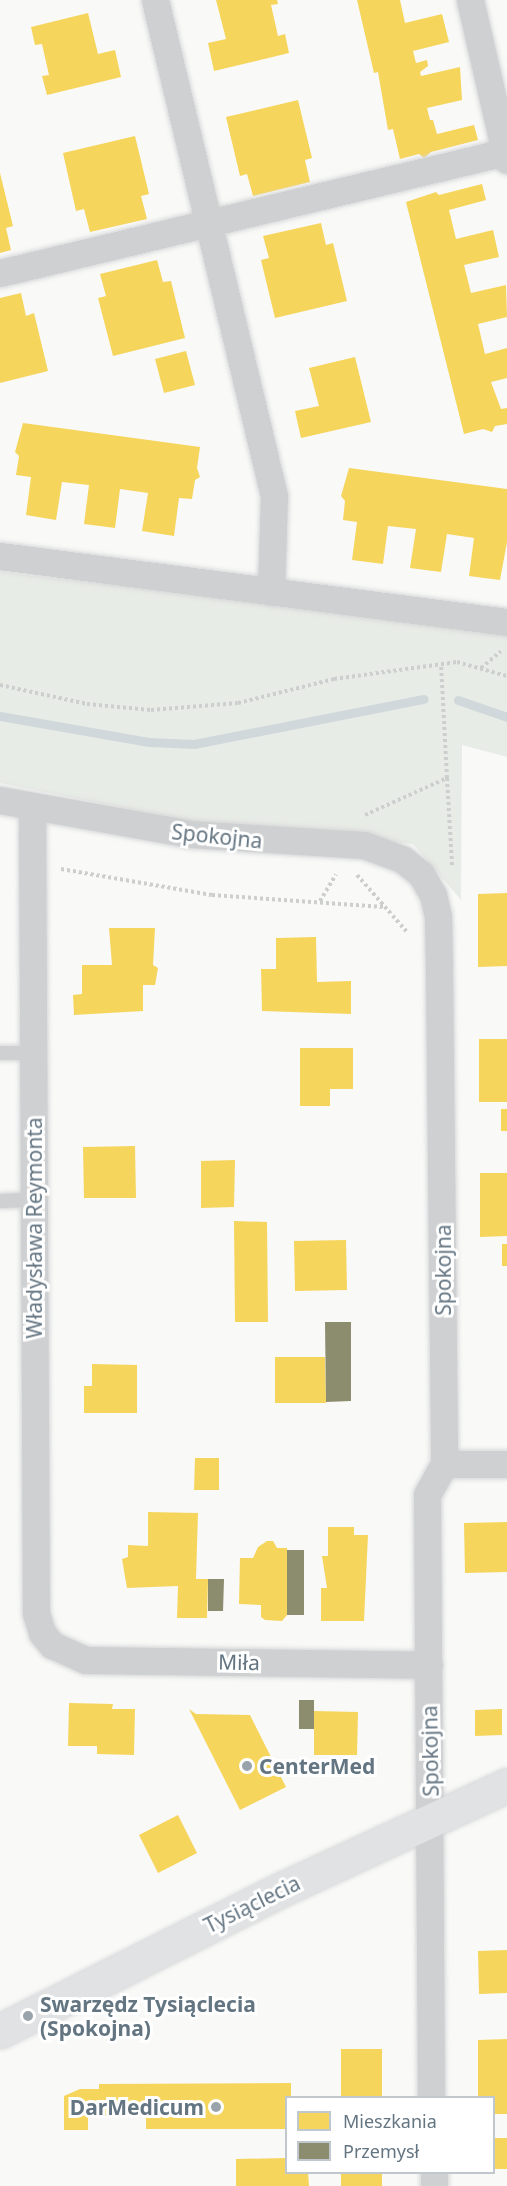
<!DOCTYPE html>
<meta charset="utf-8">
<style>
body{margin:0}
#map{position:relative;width:507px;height:2186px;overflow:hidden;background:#f9f9f8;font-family:"Noto Sans",sans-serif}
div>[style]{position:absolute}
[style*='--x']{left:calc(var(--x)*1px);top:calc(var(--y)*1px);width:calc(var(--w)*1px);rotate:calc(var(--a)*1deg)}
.green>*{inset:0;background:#e8ece6}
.homes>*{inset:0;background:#f6d55c}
.industry>*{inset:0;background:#8c8c6e}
.stream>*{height:9px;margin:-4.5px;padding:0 4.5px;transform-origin:4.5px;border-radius:4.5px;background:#d1d8db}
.path>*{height:4px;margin-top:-2px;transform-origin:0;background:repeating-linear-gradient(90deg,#cdcece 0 3px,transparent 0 6px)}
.roads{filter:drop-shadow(0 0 2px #d6d7d8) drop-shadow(0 0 2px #d6d7d8)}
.lane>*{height:14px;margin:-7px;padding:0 7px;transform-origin:7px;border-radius:7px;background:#ced0d1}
.street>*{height:27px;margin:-13.5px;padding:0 13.5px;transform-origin:13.5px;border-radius:13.5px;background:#ced0d1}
.secondary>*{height:33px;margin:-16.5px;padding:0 16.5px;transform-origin:16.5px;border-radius:16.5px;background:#e1e2e3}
.dots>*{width:16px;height:16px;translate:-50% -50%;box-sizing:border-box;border:3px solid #fff;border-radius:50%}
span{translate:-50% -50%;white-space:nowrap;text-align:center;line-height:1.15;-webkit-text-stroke:6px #fff;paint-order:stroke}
.street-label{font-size:21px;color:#647582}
.poi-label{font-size:21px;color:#647582;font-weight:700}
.left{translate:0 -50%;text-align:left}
.right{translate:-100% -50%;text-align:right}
.legend{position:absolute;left:285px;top:2096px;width:210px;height:78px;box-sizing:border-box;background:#fff;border:2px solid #c1c8cd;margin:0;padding:8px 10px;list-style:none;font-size:18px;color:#647582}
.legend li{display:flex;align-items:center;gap:12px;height:30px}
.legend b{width:30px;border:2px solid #c1c8cd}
</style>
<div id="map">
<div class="green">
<i style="clip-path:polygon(0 572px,275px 603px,507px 636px,507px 757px,462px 745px,461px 900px,413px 844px,209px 825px,0 783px)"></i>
</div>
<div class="homes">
<i style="clip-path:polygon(216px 0,277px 0,278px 4px,271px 5px,278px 36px,285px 34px,289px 53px,214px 71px,208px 43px,226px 39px)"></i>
<i style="clip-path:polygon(357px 0,400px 0,405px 23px,442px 14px,449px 42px,413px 51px,416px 63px,427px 60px,428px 66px,420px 72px,421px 76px,460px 67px,462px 100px,427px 108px,430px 120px,433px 120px,437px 134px,474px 125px,478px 140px,431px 152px,424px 158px,419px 154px,400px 159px,393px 129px,388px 130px,378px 72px,374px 73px)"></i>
<i style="clip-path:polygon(88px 13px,98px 54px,115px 50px,121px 77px,47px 95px,42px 76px,49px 75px,42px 44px,35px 45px,31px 27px)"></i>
<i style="clip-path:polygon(298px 100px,312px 158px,305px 160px,310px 182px,253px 196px,247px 174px,240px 176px,226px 117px)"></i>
<i style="clip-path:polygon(135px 136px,149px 194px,141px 196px,147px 219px,90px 232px,84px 209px,76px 211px,63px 153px)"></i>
<i style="clip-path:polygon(0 173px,13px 226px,6px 228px,11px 250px,0 253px)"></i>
<i style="clip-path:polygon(482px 184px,486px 200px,449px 210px,456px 239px,493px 230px,499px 257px,464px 265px,471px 293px,506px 285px,507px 317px,478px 324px,485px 354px,507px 348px,507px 378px,491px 382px,501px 409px,507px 408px,507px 424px,495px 426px,492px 432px,483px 429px,464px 434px,406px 202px,436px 192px,439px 195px)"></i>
<i style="clip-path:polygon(321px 223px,326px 245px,333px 243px,347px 301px,275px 318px,261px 260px,269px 258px,263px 236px)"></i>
<i style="clip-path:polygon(157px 260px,163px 282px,171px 281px,185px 338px,113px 356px,98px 298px,106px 296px,100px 274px)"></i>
<i style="clip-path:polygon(21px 293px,26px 316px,34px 313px,48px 371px,0 383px,0 298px)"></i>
<i style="clip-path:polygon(186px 351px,195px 385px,164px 393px,155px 359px)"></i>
<i style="clip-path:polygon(355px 357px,371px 422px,301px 438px,295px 411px,319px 406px,309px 368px)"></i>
<i style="clip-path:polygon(23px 423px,200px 447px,197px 468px,200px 477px,195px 480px,192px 499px,179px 498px,174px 536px,142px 531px,148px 493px,120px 489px,115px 528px,84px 524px,89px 485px,62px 482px,56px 520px,26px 515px,31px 477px,16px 475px,19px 456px,15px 452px)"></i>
<i style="clip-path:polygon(349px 468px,507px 489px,507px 542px,500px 580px,469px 576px,474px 538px,447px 534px,441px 572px,410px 568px,416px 529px,388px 526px,383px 564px,352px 560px,357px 522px,343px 520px,345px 501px,341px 496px)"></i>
<i style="clip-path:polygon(507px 893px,507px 966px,478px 967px,478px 894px)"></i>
<i style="clip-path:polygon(109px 928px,155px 928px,153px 965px,158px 968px,155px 985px,143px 985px,143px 1011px,74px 1015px,73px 995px,82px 994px,82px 965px,112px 965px)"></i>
<i style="clip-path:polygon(316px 937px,317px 982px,351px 981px,351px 1014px,262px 1011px,261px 969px,276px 969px,276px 938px)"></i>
<i style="clip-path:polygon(479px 1039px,507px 1039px,507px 1102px,479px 1102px)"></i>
<i style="clip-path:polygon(300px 1048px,353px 1048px,353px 1089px,330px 1089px,330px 1106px,300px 1106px)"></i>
<i style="clip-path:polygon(501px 1109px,507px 1109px,507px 1131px,501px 1131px)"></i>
<i style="clip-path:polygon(135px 1146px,136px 1198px,84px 1198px,83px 1147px)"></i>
<i style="clip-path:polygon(235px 1160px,234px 1207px,201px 1208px,201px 1161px)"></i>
<i style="clip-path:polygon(480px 1173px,507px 1173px,507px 1236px,480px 1237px)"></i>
<i style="clip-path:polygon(234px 1221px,267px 1222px,268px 1322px,235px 1322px)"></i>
<i style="clip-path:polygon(346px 1240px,347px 1290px,295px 1291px,294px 1241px)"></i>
<i style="clip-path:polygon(502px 1244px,507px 1244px,507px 1266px,502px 1266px)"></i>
<i style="clip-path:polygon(275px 1357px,325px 1357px,326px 1403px,275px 1403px)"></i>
<i style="clip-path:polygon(92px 1364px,137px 1365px,137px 1413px,84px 1413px,84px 1386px,92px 1386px)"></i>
<i style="clip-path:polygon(195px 1458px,219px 1458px,219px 1490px,194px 1490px)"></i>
<i style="clip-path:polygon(148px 1512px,198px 1513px,196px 1579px,208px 1579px,207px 1618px,177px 1618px,178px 1586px,127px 1588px,122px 1559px,128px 1557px,128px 1545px,148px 1546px)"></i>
<i style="clip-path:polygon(507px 1522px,507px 1572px,465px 1573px,464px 1523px)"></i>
<i style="clip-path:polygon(328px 1527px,354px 1527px,354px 1535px,368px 1535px,364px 1621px,321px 1621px,321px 1588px,327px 1588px,322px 1556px,328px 1556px)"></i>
<i style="clip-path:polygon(267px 1541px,273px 1541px,277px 1548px,287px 1548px,287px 1615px,282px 1621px,265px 1620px,261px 1617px,261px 1605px,239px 1604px,240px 1558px,253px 1558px,258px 1547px)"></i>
<i style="clip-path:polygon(69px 1703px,113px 1704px,112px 1709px,135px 1709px,134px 1755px,97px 1754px,97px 1746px,68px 1746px)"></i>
<i style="clip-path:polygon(189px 1709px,196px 1714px,250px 1715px,286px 1787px,240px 1810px)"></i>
<i style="clip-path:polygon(502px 1709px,502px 1735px,475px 1736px,475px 1710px)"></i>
<i style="clip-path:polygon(314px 1711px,358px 1712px,357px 1755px,314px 1755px)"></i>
<i style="clip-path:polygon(178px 1815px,197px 1853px,158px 1873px,139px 1835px)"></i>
<i style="clip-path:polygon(507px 1950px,507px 1993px,479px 1994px,478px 1951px)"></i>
<i style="clip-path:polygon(507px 2039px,507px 2114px,494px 2114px,494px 2098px,478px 2098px,478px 2040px)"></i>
<i style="clip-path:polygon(341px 2049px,382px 2049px,382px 2098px,341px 2098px)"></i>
<i style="clip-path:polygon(291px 2083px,291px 2098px,286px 2098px,286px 2129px,146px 2129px,146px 2116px,88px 2116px,88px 2130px,64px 2130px,64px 2096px,80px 2089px,99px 2089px,99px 2084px)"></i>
<i style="clip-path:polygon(494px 2138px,507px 2138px,507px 2169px,494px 2169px)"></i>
<i style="clip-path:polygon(286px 2158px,286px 2172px,308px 2172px,309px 2186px,236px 2186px,236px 2159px)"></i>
<i style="clip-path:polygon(341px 2172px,382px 2172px,382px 2186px,341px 2186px)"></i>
</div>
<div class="industry">
<i style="clip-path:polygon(325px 1322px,351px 1322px,351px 1401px,326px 1402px)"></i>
<i style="clip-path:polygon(287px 1550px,304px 1550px,304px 1615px,287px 1615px)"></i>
<i style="clip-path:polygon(208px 1579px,224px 1579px,223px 1611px,208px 1611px)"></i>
<i style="clip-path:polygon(299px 1700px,314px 1700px,314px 1729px,299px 1729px)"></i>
</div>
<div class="stream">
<i style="--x:458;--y:700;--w:52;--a:19.1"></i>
<i style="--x:0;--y:716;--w:151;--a:9.9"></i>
<i style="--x:149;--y:742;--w:45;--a:2.5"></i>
<i style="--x:194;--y:744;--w:234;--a:-11.1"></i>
</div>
<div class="path">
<i style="--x:481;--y:668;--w:26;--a:-40"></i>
<i style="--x:0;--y:685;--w:89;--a:12.3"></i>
<i style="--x:87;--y:704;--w:64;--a:5.4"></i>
<i style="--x:151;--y:710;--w:87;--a:-4.6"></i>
<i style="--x:238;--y:703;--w:99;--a:-14"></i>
<i style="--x:334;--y:679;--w:124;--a:-7.9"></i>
<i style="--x:457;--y:662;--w:52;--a:15.6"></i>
<i style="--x:447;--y:778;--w:88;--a:86.7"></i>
<i style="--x:365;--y:815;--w:90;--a:-24.3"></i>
<i style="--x:447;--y:778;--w:114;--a:-93"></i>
<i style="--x:61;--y:869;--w:153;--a:9.8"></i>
<i style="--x:212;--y:895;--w:172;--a:4"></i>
<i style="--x:357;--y:875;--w:76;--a:48.7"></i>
<i style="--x:320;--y:901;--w:31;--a:-59"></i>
</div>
<div class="roads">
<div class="lane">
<i style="--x:0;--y:1053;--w:33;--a:0"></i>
<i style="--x:0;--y:1201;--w:34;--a:-2"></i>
</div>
<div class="street">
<i style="--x:155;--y:0;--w:510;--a:76.51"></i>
<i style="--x:274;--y:496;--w:96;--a:91.8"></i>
<i style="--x:470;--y:0;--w:164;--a:77"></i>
<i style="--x:0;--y:273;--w:519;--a:-13.47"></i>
<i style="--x:0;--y:556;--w:511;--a:7.42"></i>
<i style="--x:0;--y:800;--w:193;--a:10.1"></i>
<i style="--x:190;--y:834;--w:174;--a:3.6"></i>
<i style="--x:364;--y:845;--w:40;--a:20.2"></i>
<i style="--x:402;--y:859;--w:24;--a:38"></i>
<i style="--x:421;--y:874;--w:24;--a:60"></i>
<i style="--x:433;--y:895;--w:22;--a:77"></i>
<i style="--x:438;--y:916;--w:53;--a:88.9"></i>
<i style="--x:439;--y:969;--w:495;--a:89.4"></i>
<i style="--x:444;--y:1464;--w:35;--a:119"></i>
<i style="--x:427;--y:1495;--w:603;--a:89.62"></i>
<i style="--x:32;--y:806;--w:807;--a:89.72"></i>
<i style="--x:36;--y:1613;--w:21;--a:73"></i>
<i style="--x:42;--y:1633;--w:16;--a:50"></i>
<i style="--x:52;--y:1645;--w:37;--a:24"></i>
<i style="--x:86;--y:1660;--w:343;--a:0.8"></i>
<i style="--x:444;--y:1464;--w:63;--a:0"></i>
<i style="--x:434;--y:2172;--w:14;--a:90"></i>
</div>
<div class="secondary">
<i style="--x:0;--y:2031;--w:311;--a:-26.7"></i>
<i style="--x:278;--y:1891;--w:252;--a:-24.8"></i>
</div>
</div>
<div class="dots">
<i style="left:247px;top:1766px;background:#98a3ab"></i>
<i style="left:28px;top:2016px;background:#98a3ab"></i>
<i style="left:216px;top:2107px;background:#98a3ab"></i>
</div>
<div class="street-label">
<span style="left:217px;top:836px;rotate:6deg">Spokojna</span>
<span style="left:34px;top:1228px;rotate:-90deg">Władysława Reymonta</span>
<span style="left:443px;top:1270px;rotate:-90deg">Spokojna</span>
<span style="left:239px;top:1662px;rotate:1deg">Miła</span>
<span style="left:430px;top:1751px;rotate:-91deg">Spokojna</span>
<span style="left:252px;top:1904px;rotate:-26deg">Tysiąclecia</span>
</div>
<div class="poi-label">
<span class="left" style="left:259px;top:1766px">CenterMed</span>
<span class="left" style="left:40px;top:2016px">Swarzędz Tysiąclecia<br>(Spokojna)</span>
<span class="right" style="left:204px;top:2107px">DarMedicum</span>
</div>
<ul class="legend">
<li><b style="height:16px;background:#f6d55c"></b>Mieszkania</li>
<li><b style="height:16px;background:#8c8c6e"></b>Przemysł</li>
</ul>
</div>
